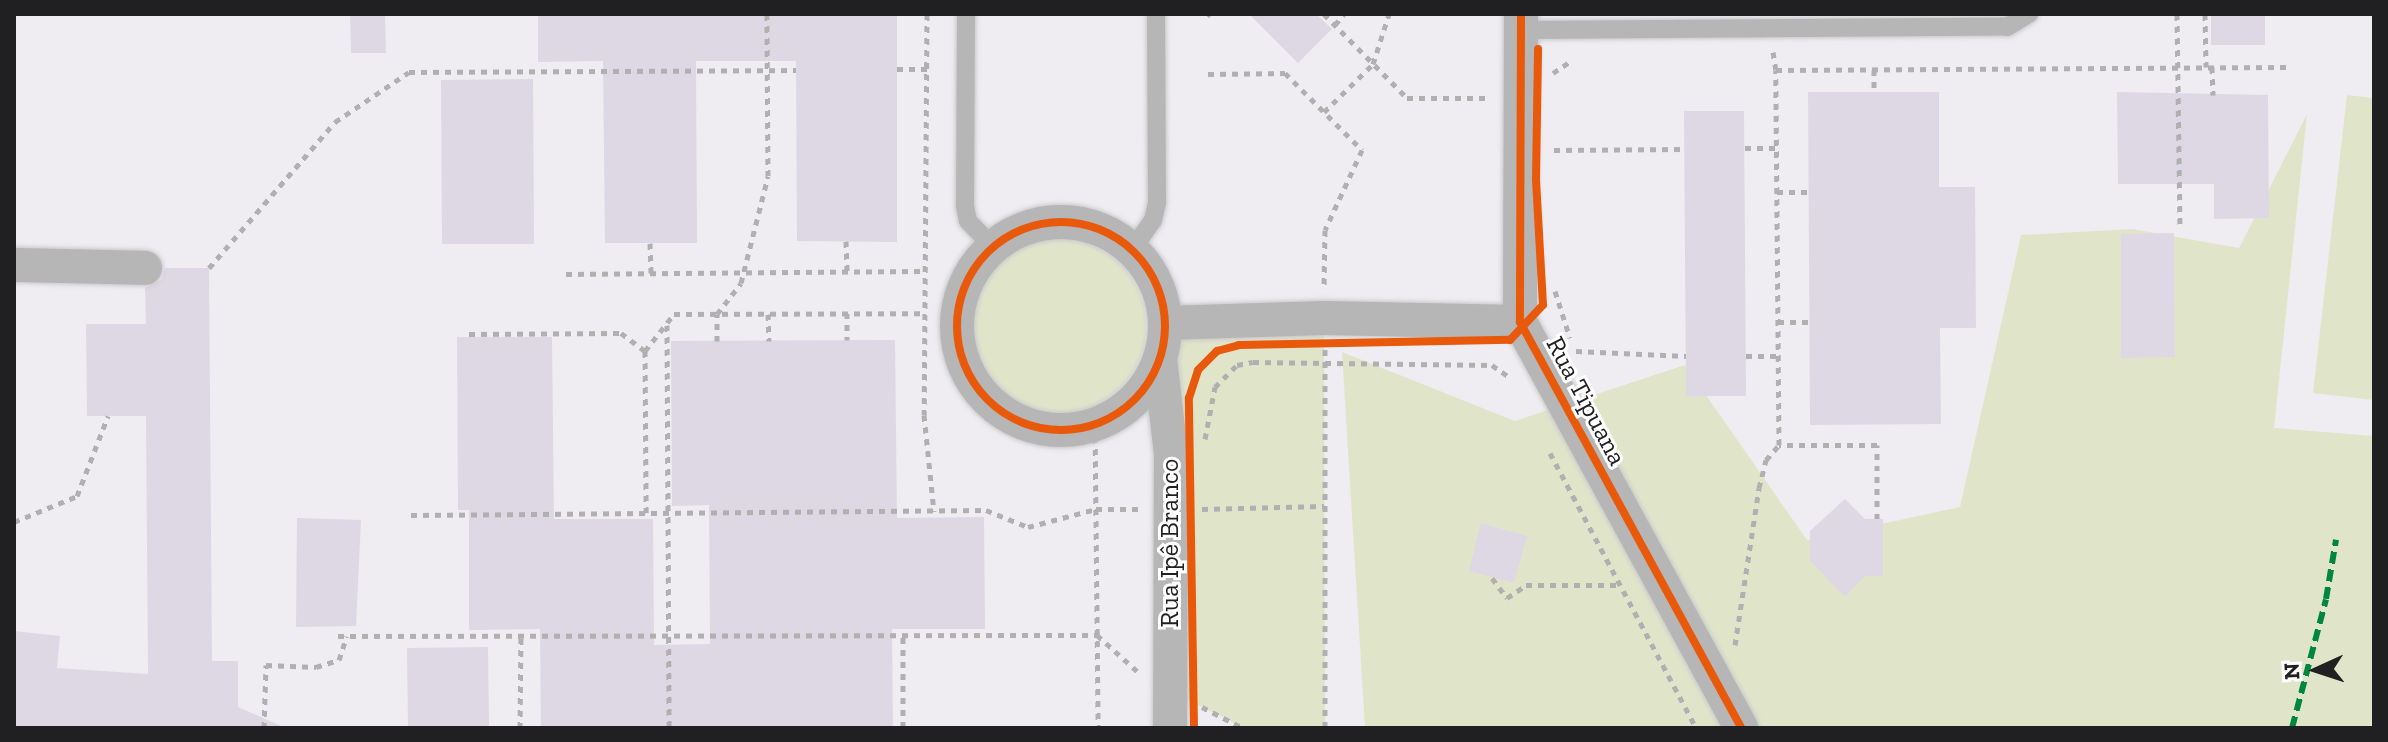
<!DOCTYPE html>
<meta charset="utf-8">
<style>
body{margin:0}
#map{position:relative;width:2388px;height:742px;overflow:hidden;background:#efedf1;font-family:"Zilla Slab",serif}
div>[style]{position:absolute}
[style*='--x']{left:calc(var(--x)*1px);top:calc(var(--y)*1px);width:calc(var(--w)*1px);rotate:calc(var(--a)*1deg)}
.green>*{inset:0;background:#e0e5ca}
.round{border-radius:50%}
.building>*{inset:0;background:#ddd8e4}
.path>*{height:5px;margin-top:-2.5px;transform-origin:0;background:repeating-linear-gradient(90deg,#b0b0b0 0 6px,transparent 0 12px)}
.roads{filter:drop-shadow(0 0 2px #cac9cb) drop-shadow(0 0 2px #cac9cb)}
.service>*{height:18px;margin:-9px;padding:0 9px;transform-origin:9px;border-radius:9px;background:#b7b6b6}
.minor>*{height:34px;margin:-17px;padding:0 17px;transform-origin:17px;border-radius:17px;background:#b7b6b6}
.minor>.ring{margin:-17px;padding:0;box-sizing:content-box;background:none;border:34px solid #b7b6b6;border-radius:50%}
.quiet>*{height:6px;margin-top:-3px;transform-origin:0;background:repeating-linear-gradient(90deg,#00873e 0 12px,transparent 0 18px)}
.cycleway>*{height:8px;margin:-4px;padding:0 4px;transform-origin:4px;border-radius:4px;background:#e8590c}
.cycleway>.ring{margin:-4px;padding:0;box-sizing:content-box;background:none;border:8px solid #e8590c;border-radius:50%}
span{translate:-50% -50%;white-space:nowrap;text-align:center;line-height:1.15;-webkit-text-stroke:6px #fff;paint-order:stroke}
.street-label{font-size:26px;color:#201f21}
.frame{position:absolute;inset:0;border:16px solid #201f21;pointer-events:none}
.north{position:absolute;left:2276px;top:630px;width:80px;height:80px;-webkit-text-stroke:6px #fff;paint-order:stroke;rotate:267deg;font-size:22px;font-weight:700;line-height:32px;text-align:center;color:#201f21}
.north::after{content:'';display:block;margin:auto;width:28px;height:36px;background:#201f21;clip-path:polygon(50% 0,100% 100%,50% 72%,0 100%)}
</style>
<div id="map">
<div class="green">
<i style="clip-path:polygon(2347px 95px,2374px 98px,2374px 400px,2313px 393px)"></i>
<i style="clip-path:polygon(2307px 114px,2274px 428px,2374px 436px,2374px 728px,1365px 728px,1342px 352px,1515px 421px,1685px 365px,1807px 540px,1960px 507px,2021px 235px,2132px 229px,2239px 248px)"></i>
<i class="round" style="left:972px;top:239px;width:174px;height:174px"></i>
<i style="clip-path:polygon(1324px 324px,1325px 728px,1244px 728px,1172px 692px,1174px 325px)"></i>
</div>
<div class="building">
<i style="clip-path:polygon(350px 14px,385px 14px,386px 53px,351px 53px)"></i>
<i style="clip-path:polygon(538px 14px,897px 14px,897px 242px,797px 241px,796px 61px,696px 61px,697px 243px,605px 243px,603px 61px,538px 62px)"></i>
<i style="clip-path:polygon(1249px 14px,1316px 14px,1332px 29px,1298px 63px)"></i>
<i style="clip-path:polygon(2211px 14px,2265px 14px,2265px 45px,2211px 45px)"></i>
<i style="clip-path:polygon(533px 79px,534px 244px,442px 244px,441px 80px)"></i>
<i style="clip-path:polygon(1808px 92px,1939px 92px,1939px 187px,1975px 187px,1976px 328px,1940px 328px,1941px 424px,1810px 425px)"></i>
<i style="clip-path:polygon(2117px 92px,2268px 95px,2269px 218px,2214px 219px,2214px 184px,2118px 184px)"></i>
<i style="clip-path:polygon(1684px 111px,1744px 111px,1746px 396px,1686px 396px)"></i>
<i style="clip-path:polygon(2174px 233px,2175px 357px,2121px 358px,2121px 234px)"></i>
<i style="clip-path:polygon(165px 268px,209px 268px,212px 661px,238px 661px,238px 707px,286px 728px,15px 728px,14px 631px,60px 636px,57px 668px,148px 674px,146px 416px,87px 416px,86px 324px,146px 324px,145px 288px,162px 279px)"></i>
<i style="clip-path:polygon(457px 337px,552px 337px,554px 519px,653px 519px,654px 645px,710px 644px,709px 505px,672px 506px,671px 341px,895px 340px,897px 518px,984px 517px,985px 629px,892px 629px,893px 728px,541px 728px,540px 629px,469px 630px,469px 510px,458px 510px)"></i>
<i style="clip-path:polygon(1845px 499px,1865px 519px,1883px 519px,1883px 576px,1865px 576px,1845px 597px,1810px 561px,1810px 531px)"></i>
<i style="clip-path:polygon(297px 518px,361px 520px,356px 626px,296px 627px)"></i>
<i style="clip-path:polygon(1481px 523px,1527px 536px,1514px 583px,1469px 571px)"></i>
<i style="clip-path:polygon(488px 647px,489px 728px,408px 728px,407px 648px)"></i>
</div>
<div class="path">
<i style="--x:927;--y:14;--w:401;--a:90.4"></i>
<i style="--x:924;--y:415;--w:97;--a:84.1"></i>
<i style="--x:1324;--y:14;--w:118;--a:45.3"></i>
<i style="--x:1407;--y:98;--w:81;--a:0"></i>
<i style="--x:2177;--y:14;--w:215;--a:89.2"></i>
<i style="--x:2205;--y:14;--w:53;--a:88.9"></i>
<i style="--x:1207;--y:16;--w:3;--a:-45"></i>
<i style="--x:1335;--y:25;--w:14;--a:-51"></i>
<i style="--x:1773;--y:52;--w:18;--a:81"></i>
<i style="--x:2212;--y:67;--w:28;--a:88"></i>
<i style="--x:897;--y:69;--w:30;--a:0"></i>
<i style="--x:1874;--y:70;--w:22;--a:90"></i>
<i style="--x:1553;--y:73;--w:22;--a:-34"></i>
<i style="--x:1208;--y:74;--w:77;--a:-0.7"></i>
<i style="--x:1285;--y:73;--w:109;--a:45"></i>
<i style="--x:1362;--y:150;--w:88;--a:114.8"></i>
<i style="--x:1325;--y:230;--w:57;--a:91"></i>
<i style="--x:1324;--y:112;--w:69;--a:-44.4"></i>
<i style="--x:1373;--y:64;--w:52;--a:-72.3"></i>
<i style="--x:1745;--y:148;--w:32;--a:0"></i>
<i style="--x:1554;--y:150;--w:130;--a:-0.4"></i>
<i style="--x:1777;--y:192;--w:32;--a:0"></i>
<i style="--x:846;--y:241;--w:30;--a:88"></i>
<i style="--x:650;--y:243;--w:30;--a:88"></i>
<i style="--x:209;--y:268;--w:193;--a:-49.2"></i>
<i style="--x:335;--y:122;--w:89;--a:-34"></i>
<i style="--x:409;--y:72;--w:387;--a:-0.3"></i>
<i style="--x:566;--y:274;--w:358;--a:-0.5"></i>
<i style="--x:1555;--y:291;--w:49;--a:72.3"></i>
<i style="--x:847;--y:313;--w:27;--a:90"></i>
<i style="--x:768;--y:314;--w:27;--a:88"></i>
<i style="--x:1778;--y:322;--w:32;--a:0"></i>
<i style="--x:667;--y:325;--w:403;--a:89.7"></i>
<i style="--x:469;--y:334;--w:152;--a:-0.4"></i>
<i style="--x:621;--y:333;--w:30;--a:37"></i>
<i style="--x:645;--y:351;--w:47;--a:-51.9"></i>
<i style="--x:674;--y:314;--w:250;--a:-0.2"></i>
<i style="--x:717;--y:341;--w:27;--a:-90"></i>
<i style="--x:717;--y:314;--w:39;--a:-52"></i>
<i style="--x:741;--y:283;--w:110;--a:-75.8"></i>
<i style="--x:768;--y:176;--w:162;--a:-90.4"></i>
<i style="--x:645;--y:351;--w:162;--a:89.6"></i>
<i style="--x:1576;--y:351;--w:110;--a:2.6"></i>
<i style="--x:1746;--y:356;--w:32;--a:0"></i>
<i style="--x:1095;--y:425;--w:303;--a:89.4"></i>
<i style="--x:1205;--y:439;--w:53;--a:-79.1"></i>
<i style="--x:1215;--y:387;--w:31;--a:-45"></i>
<i style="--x:1237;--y:365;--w:16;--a:-11"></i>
<i style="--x:1253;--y:362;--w:239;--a:0.7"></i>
<i style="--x:1492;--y:365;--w:21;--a:35"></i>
<i style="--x:1550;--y:453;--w:311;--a:62"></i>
<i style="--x:1202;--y:509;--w:122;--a:-1.4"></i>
<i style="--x:411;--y:515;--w:575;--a:-0.5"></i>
<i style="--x:986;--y:510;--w:45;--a:22"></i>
<i style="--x:1028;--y:527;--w:70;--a:-14.8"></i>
<i style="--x:1096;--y:509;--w:42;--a:0"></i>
<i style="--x:1877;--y:519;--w:74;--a:-90"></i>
<i style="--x:1877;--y:445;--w:98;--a:180"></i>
<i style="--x:1779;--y:445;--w:375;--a:-90.5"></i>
<i style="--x:1776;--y:70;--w:510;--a:-0.34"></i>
<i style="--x:14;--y:522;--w:68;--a:-22.4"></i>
<i style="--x:77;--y:496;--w:86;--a:-68.8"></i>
<i style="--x:1492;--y:578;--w:25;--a:53"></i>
<i style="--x:1507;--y:598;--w:23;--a:-34"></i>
<i style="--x:1526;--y:585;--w:94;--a:0"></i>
<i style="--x:338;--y:636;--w:759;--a:-0.08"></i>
<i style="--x:1097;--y:635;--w:54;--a:42"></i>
<i style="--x:1735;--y:645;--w:159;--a:-81.3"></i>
<i style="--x:1759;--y:488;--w:29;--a:-76"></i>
<i style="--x:1766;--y:460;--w:20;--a:-49"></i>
<i style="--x:1202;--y:707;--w:46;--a:27.1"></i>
<i style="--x:264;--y:728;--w:63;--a:-88.2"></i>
<i style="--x:266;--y:665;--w:50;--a:2.3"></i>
<i style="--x:316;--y:667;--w:24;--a:-17"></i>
<i style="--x:339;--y:660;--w:25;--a:-72"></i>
<i style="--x:520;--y:728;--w:91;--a:-89.4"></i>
<i style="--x:903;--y:728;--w:91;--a:-90"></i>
<i style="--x:1325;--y:728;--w:379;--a:-90"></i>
</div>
<div class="roads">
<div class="service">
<i style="--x:966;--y:14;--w:192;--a:90.3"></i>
<i style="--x:965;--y:206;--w:15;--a:79"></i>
<i style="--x:968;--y:221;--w:36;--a:46"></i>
<i style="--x:1521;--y:30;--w:486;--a:-0.4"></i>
<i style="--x:2007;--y:27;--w:26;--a:-31"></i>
<i style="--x:1132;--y:250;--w:37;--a:-55"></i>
<i style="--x:1153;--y:220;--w:17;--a:-77"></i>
<i style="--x:1157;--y:203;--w:189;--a:-90.3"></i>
</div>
<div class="minor">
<i style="--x:1521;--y:14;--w:308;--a:90.2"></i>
<i style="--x:1520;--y:322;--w:462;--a:61.4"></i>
<i class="ring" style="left:957px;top:222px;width:174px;height:174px"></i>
<i style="--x:14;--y:265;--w:131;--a:1.3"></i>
<i style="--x:1165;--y:323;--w:159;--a:-1.8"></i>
<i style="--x:1324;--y:318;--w:196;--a:1.2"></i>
<i style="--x:1160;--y:359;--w:96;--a:83.4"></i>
<i style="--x:1171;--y:454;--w:274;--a:90.2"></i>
</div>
</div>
<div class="quiet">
<i style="--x:2292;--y:728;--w:133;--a:-75.2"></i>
<i style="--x:2326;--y:599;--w:60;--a:-80.4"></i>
</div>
<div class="cycleway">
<i style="--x:1521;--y:14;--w:308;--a:90.2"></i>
<i style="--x:1520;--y:322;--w:462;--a:61.4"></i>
<i class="ring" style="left:957px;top:222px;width:200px;height:200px"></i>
<i style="--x:1194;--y:728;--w:330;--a:-90.9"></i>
<i style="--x:1189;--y:398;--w:29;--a:-72"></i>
<i style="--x:1198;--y:370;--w:27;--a:-45"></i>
<i style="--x:1217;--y:351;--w:23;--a:-15"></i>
<i style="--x:1239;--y:345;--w:271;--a:-1.1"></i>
<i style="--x:1510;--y:340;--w:48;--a:-46.7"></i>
<i style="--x:1543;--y:305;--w:126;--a:-93.2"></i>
<i style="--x:1536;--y:179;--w:130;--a:-89.1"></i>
</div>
<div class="street-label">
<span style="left:1586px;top:401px;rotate:62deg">Rua Tipuana</span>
<span style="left:1170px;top:543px;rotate:-90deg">Rua Ipê Branco</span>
</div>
<div class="frame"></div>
<div class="north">N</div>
</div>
